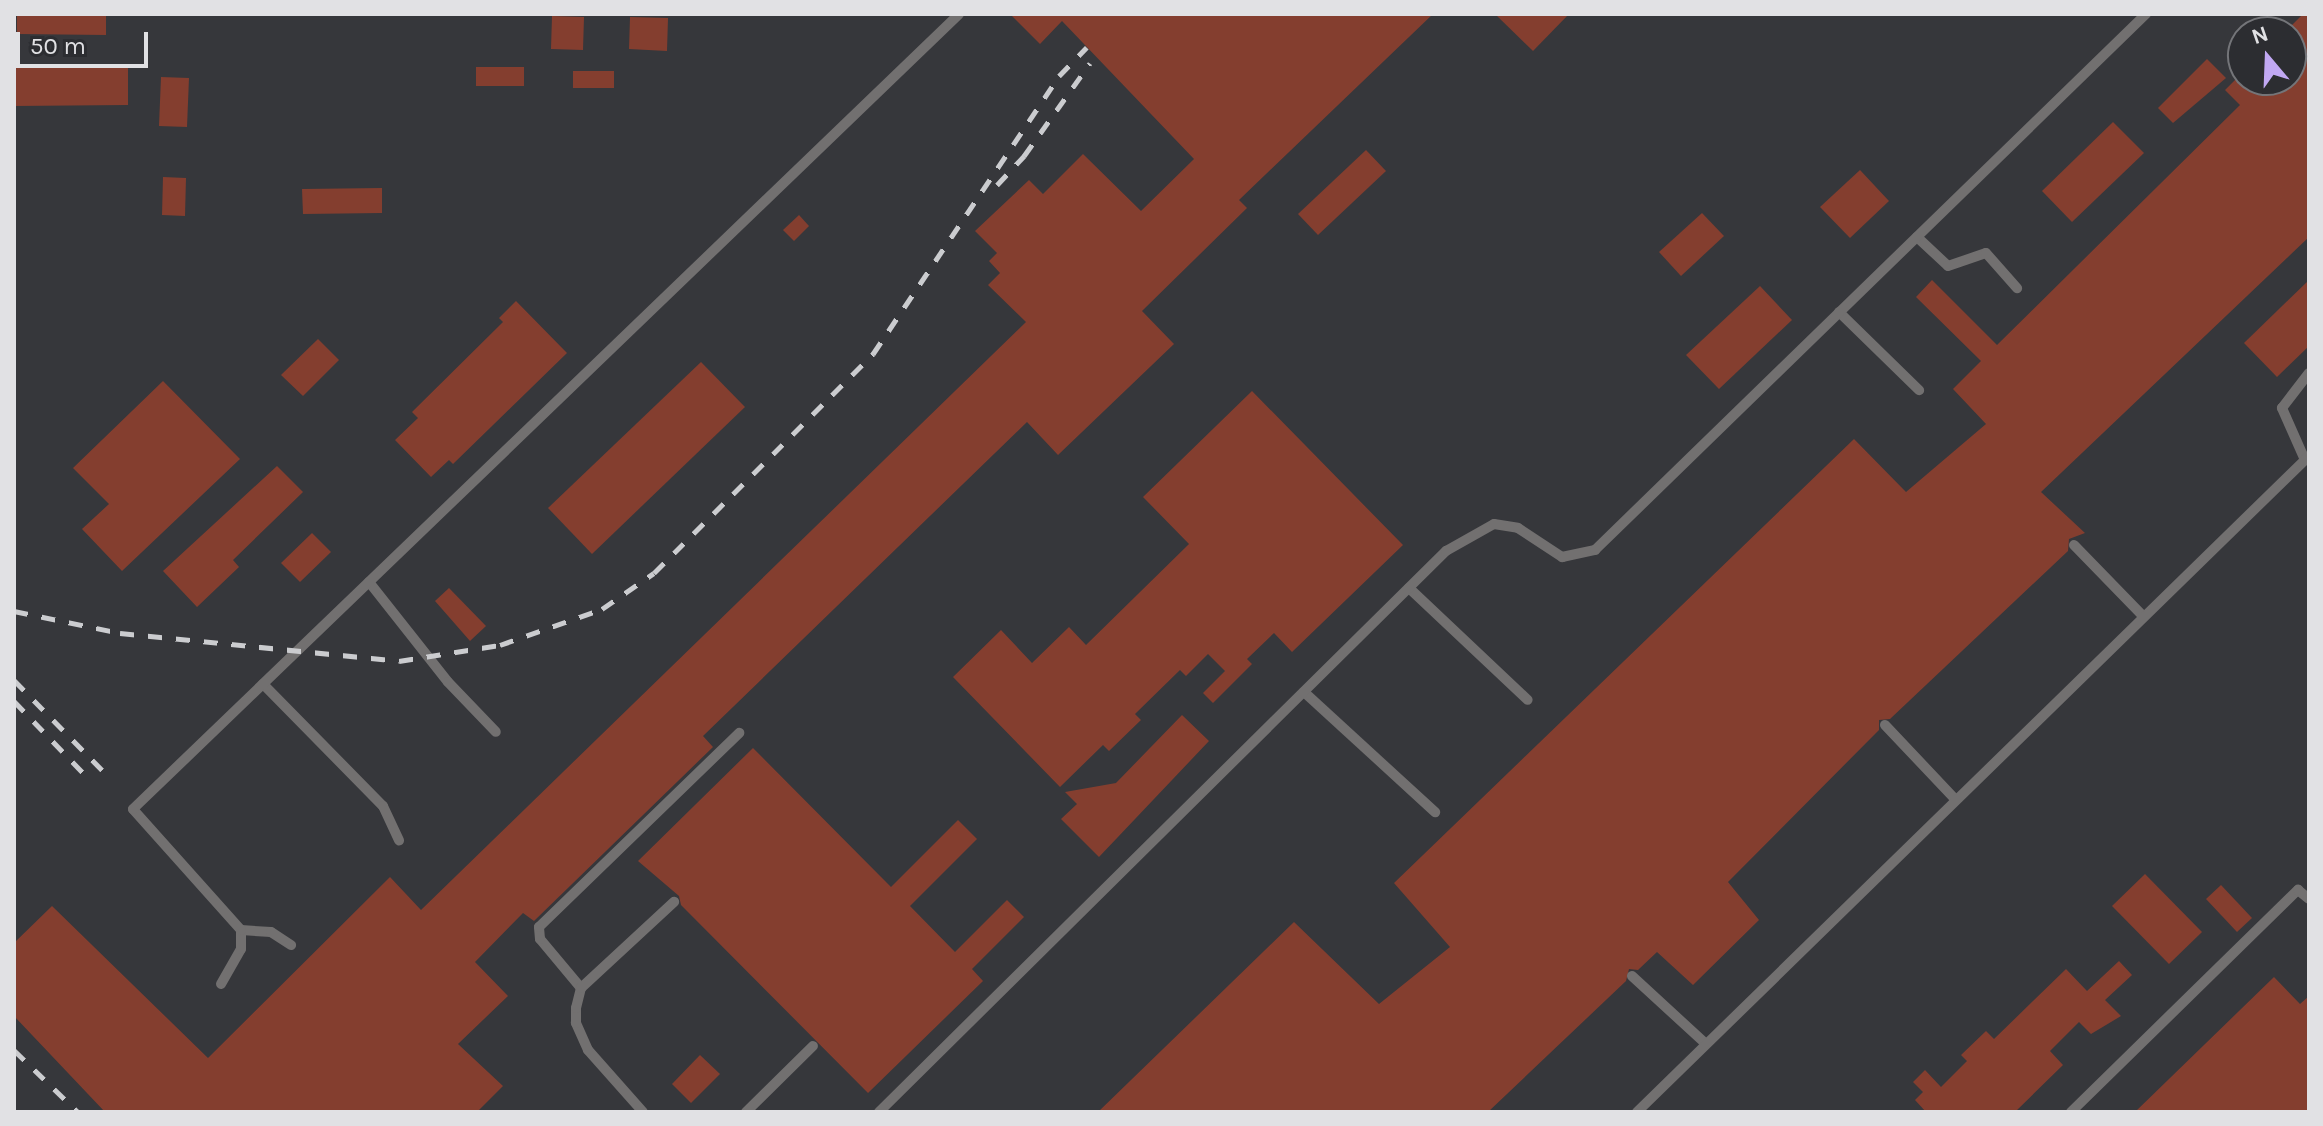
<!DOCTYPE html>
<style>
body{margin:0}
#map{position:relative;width:2323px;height:1126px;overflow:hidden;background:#36373b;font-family:Karla,sans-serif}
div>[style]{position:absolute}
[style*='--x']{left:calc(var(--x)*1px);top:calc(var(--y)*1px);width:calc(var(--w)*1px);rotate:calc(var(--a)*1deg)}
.building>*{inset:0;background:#843e2f}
.lane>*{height:10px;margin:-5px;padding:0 5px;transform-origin:5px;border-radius:5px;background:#727070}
.rail>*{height:5px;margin-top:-2.5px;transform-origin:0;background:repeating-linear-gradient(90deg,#cbcccf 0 14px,transparent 0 28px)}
span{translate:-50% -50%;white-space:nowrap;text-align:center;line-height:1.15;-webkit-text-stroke:6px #2c2d31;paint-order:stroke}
.frame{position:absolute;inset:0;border:16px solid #e1e1e4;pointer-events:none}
.north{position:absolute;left:2227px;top:16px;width:80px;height:80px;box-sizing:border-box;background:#2c2d31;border:2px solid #747579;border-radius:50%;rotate:341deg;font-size:22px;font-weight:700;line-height:32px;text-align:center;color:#e1e1e4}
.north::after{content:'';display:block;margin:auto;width:28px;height:36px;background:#c1a8f3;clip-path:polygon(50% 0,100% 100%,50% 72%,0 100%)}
.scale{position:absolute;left:16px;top:32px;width:132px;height:36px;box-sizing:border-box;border:4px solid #e1e1e4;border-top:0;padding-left:10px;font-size:24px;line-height:28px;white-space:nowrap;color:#e1e1e4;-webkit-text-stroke:6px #2c2d31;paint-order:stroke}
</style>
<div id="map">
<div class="building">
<i style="clip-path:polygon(17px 14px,106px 14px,106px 35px,17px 34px)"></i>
<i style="clip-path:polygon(1010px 14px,1433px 14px,1239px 200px,1247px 208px,1142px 311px,1174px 344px,1058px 455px,1027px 422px,703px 736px,713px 747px,534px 921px,523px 913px,475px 962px,508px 996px,458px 1044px,503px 1086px,477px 1112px,105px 1112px,14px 1016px,14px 943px,52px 906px,208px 1058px,390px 877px,421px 910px,1026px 322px,988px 285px,1000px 273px,989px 261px,997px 253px,975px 231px,1029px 180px,1043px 194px,1083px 154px,1141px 211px,1194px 159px,1062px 21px,1040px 44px)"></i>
<i style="clip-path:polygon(1495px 14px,1569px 14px,1533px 51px)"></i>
<i style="clip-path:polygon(2303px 14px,2309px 14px,2309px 237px,2041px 492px,2085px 533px,2069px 539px,2068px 551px,1890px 719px,1879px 720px,1879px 730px,1728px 882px,1759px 920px,1693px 985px,1657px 952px,1638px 970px,1629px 969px,1626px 981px,1488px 1112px,1098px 1112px,1294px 922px,1379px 1004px,1450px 947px,1394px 883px,1854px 439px,1906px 492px,1986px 424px,1953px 389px,1981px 361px,1916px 297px,1932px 280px,1997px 345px,2240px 105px,2225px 90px,2235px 80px,2291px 80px,2291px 26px)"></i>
<i style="clip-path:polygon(552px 16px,584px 17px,583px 50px,551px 49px)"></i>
<i style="clip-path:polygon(630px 17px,668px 18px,667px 51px,629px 49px)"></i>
<i style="clip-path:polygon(2207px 59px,2226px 78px,2173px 123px,2158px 108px)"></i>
<i style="clip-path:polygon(128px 66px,128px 105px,14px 106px,14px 68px)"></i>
<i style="clip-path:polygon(476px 67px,524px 67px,524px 86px,476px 86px)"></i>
<i style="clip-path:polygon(573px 71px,614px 71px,614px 88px,573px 88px)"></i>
<i style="clip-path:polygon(161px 77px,189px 78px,187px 127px,159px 126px)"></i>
<i style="clip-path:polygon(2113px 122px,2144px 153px,2072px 222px,2042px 191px)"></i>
<i style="clip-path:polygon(1366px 150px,1386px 171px,1318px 235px,1298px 214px)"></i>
<i style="clip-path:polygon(1860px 170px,1889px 201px,1850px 238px,1820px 207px)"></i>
<i style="clip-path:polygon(163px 177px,186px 178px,185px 216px,162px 215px)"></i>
<i style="clip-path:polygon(382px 188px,382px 213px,303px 214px,302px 189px)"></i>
<i style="clip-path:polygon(1702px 213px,1724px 236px,1681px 276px,1659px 252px)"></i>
<i style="clip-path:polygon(799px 215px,809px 226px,794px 241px,783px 230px)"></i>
<i style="clip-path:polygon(2309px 280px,2309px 346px,2277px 377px,2244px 343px)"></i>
<i style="clip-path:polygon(1760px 286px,1792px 320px,1719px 389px,1686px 355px)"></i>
<i style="clip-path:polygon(516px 301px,567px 353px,453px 464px,449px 460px,431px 477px,395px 440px,418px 418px,412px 412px,503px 322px,499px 318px)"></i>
<i style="clip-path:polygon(318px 339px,339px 360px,303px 396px,281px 375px)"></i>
<i style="clip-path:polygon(701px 362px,745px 407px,592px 554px,548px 508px)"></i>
<i style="clip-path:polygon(163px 381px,240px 459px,122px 571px,82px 529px,109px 504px,73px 468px)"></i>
<i style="clip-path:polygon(1252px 391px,1403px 545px,1292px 652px,1274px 633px,1247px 659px,1252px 664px,1213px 703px,1203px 693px,1225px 671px,1208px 654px,1186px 676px,1180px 670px,1135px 714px,1141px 720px,1109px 751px,1103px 745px,1060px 787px,953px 677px,1001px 630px,1032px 663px,1069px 627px,1086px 645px,1189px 544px,1143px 497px)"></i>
<i style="clip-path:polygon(277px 466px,303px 492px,233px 560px,239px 567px,197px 607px,163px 571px)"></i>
<i style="clip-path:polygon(312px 533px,331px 552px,300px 582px,281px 563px)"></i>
<i style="clip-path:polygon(449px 588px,486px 626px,470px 641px,435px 601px)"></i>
<i style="clip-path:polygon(1182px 715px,1209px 741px,1099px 857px,1061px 819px,1077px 804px,1065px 792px,1116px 783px)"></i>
<i style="clip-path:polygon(753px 748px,891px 887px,958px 820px,977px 839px,910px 906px,955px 952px,1007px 900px,1024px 917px,972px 969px,983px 981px,868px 1093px,681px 905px,679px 896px,638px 861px)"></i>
<i style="clip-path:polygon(2145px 874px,2202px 932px,2169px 964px,2112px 906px)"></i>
<i style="clip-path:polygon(2221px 885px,2252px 918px,2237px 932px,2206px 899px)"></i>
<i style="clip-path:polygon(2119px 961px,2132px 975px,2105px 1000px,2121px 1016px,2091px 1034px,2079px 1022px,2050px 1051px,2063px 1065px,2015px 1112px,1926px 1112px,1915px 1100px,1923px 1092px,1913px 1082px,1925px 1070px,1941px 1087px,1967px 1061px,1961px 1055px,1986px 1031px,1994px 1039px,2066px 969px,2087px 991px)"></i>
<i style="clip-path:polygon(2274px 977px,2300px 1004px,2309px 996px,2309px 1112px,2135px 1112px)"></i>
<i style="clip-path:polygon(700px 1055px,720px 1074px,691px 1103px,672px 1084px)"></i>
</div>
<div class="lane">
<i style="--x:1917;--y:237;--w:42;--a:43.1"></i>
<i style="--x:1948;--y:266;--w:40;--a:-18.9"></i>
<i style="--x:1986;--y:253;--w:47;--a:48.5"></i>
<i style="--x:1839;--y:312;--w:112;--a:44.3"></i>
<i style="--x:2305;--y:460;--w:57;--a:-113.9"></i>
<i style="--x:2282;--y:408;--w:44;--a:-52.4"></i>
<i style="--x:2074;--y:545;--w:100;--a:45.8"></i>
<i style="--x:369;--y:582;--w:127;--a:51.7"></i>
<i style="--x:448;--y:682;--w:69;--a:46.2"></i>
<i style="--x:1409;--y:588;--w:163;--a:43.3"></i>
<i style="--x:263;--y:684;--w:171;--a:45.5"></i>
<i style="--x:383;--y:806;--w:38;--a:65"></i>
<i style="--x:1304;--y:692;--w:178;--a:42.5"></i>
<i style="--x:1885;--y:725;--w:103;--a:46.6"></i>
<i style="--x:241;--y:930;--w:30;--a:4"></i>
<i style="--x:271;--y:932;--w:24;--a:33"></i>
<i style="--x:1632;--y:976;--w:100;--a:42.6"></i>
<i style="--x:221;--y:984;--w:40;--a:-60.3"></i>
<i style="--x:241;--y:949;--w:19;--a:-90"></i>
<i style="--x:241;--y:930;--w:162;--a:-131.8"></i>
<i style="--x:133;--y:809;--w:1146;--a:-43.9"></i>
<i style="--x:581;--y:988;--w:64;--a:-129.9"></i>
<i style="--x:540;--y:939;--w:12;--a:-95"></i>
<i style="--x:539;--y:927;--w:279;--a:-44.1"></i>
<i style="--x:643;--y:1112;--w:83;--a:-131.6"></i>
<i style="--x:588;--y:1050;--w:30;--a:-114"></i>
<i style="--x:576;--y:1023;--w:15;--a:-90"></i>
<i style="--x:576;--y:1008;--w:21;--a:-76"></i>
<i style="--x:581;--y:988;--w:127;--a:-42.8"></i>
<i style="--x:746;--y:1112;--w:94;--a:-44.6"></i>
<i style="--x:879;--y:1112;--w:798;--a:-44.7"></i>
<i style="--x:1446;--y:551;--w:55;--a:-29.4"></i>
<i style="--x:1494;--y:524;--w:24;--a:9"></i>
<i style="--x:1518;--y:528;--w:53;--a:33.4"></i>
<i style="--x:1562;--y:557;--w:34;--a:-12"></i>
<i style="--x:1595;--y:550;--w:769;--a:-44.21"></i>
<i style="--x:1637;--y:1112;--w:939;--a:-44.31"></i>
<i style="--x:2071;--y:1112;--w:318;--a:-44.4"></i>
<i style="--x:2298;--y:890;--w:14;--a:39"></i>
</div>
<div class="rail">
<i style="--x:997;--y:185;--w:40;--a:-47"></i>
<i style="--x:1024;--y:156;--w:114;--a:-54.6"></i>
<i style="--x:14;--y:611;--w:108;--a:11.7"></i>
<i style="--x:120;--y:633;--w:280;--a:5.7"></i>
<i style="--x:399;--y:661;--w:102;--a:-9"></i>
<i style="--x:500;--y:645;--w:108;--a:-19.4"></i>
<i style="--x:602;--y:609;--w:63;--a:-34.7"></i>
<i style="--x:654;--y:573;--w:310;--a:-45"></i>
<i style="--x:873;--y:354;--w:334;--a:-56.2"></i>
<i style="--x:1059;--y:76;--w:40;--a:-46"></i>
<i style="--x:14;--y:680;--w:126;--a:45.6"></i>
<i style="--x:14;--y:701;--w:108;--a:46.1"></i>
<i style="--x:14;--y:1050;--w:88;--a:44.1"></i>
</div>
<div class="frame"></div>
<div class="north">N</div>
<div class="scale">50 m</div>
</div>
